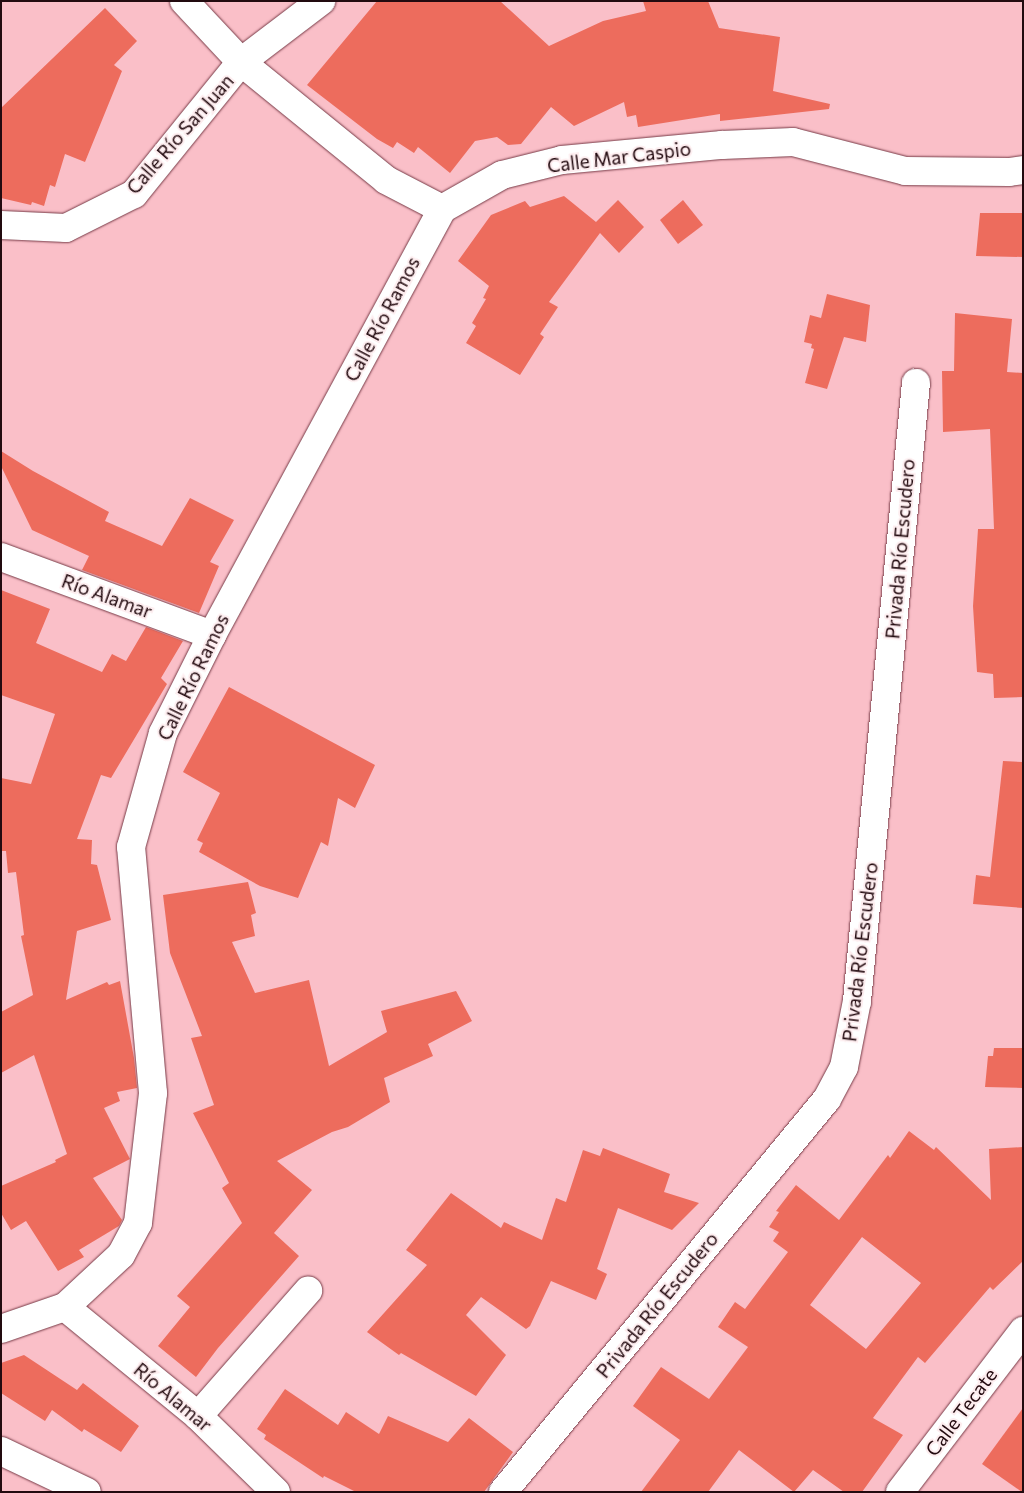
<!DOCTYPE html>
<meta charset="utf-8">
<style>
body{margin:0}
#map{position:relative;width:1024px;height:1493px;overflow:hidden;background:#fabfc8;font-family:Commissioner,sans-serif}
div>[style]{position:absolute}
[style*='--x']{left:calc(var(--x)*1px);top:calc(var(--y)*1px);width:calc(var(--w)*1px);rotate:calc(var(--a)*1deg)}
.building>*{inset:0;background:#ed6c5d}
.roads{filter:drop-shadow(0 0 1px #773b47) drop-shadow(0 0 1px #773b47)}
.minor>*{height:28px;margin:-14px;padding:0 14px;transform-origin:14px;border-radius:14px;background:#fff}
span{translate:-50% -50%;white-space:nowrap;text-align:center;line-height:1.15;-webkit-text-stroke:4px #fdedef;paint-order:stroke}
.street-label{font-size:19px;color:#220a0f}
.frame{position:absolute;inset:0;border:2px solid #220a0f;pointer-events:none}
</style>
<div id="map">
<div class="building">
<i style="clip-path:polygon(377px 1px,500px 1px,549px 46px,603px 21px,646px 11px,643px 1px,708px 1px,719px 28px,780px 37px,773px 91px,830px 104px,829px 109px,720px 121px,720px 114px,638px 127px,636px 115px,627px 117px,624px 102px,574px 126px,551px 107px,521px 144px,508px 145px,497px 137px,475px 141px,450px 173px,418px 147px,414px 153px,397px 142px,393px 148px,377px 139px,307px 85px)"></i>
<i style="clip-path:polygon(105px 8px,137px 41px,114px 65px,122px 71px,85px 162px,65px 154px,55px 187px,50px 185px,44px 206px,32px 202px,31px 205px,1px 198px,1px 108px)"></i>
<i style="clip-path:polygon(564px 196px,596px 222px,618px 200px,644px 227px,619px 253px,600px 233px,549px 302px,558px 307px,540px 334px,544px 337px,520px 375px,466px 343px,476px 326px,472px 323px,486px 299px,483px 298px,489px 286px,458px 261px,491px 215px,525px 201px,530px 207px)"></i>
<i style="clip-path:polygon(683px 200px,703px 225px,678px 244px,660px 220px)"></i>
<i style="clip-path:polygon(980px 213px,1023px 213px,1023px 257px,976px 256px)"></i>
<i style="clip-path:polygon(827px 294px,870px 305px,866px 342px,844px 337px,827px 389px,805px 383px,814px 349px,811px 348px,812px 344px,804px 342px,810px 315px,821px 318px)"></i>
<i style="clip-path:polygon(955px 313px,1012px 319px,1007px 372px,1023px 373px,1023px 697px,994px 698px,993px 674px,977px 672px,973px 606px,978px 529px,994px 529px,990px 429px,943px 432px,942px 371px,954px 371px)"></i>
<i style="clip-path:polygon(1px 451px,33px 471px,109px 512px,105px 521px,162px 546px,190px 498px,234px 520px,210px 562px,219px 566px,199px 613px,82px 570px,89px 556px,32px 530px,1px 466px)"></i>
<i style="clip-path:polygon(1px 590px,50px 609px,36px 643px,102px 672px,112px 654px,126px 661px,146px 627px,183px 641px,161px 678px,167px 684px,111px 778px,101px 775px,77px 839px,92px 840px,91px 864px,97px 865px,111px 920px,77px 931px,66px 1000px,107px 982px,109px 985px,120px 981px,134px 1058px,137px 1088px,117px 1092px,120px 1101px,104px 1108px,130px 1159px,93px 1178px,122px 1220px,119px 1226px,79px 1250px,84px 1257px,58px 1271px,26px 1221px,11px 1230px,1px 1213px,1px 1186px,56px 1162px,55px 1160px,67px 1154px,34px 1055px,1px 1073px,1px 1012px,33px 995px,21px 936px,24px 935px,16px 872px,8px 873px,6px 851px,1px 851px,1px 778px,31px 784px,55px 714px,1px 695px)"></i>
<i style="clip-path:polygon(229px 687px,375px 765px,355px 808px,338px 798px,328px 846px,321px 842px,298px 898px,260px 886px,199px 852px,203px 843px,197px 840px,220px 793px,183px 772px)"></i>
<i style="clip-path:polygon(1003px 761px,1023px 762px,1023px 908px,973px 904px,976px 875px,990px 877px)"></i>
<i style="clip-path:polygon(248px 882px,256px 913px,251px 915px,255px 936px,232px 942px,255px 993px,309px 980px,329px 1066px,387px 1032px,381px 1011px,456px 991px,472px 1021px,428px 1044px,433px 1056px,384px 1078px,390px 1102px,348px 1127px,332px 1132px,277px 1161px,312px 1190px,274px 1233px,299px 1256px,218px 1348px,196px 1377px,158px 1346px,190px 1307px,177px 1296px,242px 1223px,222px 1188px,229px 1183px,193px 1113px,214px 1105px,191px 1038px,202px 1036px,170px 953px,163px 895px)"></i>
<i style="clip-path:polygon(994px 1048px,1023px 1048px,1023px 1088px,985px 1087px,988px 1056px,993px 1056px)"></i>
<i style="clip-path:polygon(evenodd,909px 1131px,934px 1150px,936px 1147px,991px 1200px,989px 1149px,1023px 1147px,1023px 1261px,993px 1290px,990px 1287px,925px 1363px,918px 1357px,873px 1418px,903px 1435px,862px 1492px,844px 1492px,813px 1470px,794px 1492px,739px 1450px,708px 1492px,641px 1492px,680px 1440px,633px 1406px,661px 1367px,709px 1399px,748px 1347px,718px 1327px,735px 1302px,745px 1309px,788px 1252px,773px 1241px,779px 1232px,769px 1227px,779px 1212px,776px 1211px,796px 1185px,839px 1220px,888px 1155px,890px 1158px,909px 1131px,862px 1237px,921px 1283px,866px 1349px,810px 1305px,862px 1237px)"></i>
<i style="clip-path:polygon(603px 1148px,670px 1174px,664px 1192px,699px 1203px,672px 1230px,618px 1208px,597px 1269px,607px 1274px,596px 1300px,551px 1281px,530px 1326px,526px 1329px,481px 1297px,466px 1315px,506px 1355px,476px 1396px,401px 1353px,399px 1355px,367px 1332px,427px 1265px,406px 1250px,451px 1193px,501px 1228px,504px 1222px,542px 1240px,556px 1198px,566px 1202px,583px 1150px,600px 1156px)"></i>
<i style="clip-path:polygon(24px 1355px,77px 1390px,83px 1383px,139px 1426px,121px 1452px,84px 1429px,82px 1432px,52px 1410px,45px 1421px,1px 1393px,1px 1363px)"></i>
<i style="clip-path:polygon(285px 1389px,338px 1425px,346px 1412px,379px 1434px,388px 1416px,448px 1442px,469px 1418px,513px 1452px,484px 1492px,356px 1492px,324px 1476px,323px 1478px,264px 1439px,266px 1435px,257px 1429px)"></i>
<i style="clip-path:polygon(1023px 1408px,1023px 1492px,1022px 1492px,982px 1464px)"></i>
</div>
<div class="roads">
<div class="minor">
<i style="--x:184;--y:1;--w:83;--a:46.9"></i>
<i style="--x:241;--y:62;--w:187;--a:39.1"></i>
<i style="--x:386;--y:180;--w:63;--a:27.4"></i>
<i style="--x:442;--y:209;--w:69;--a:-29.5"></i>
<i style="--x:502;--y:175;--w:62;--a:-14"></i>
<i style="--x:562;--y:160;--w:161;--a:-5.4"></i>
<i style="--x:722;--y:145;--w:71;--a:-2.4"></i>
<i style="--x:793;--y:142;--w:116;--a:14.5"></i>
<i style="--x:905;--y:171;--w:104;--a:0.6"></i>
<i style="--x:1009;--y:172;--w:14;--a:-8"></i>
<i style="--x:1;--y:225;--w:65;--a:2.6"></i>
<i style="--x:66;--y:228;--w:76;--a:-26.6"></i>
<i style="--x:134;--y:194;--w:170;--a:-51"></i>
<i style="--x:241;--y:62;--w:101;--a:-37.3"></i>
<i style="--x:1;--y:557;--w:225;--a:20.3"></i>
<i style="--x:65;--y:1307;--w:172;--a:39.3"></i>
<i style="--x:198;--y:1416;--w:109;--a:44.3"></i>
<i style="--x:1;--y:1329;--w:68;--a:-19"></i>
<i style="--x:65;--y:1307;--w:76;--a:-42.9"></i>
<i style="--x:121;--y:1255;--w:36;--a:-62"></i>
<i style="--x:138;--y:1223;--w:131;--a:-83.4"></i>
<i style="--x:153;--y:1093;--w:247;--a:-95.1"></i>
<i style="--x:131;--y:847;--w:118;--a:-74.3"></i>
<i style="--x:163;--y:733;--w:110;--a:-63.4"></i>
<i style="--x:212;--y:635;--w:484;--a:-61.6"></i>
<i style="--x:198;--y:1416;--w:167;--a:-48.7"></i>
<i style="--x:1;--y:1451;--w:95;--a:25.5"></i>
<i style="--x:503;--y:1492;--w:509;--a:-50.5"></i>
<i style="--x:827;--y:1099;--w:36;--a:-62"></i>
<i style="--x:844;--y:1067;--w:67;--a:-78.9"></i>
<i style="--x:857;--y:1001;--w:621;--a:-84.55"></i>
<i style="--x:900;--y:1492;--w:203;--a:-52.6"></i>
</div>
</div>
<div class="street-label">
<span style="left:180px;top:134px;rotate:-49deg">Calle Río San Juan</span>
<span style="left:619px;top:157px;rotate:-7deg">Calle Mar Caspio</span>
<span style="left:382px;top:319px;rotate:-62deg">Calle Río Ramos</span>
<span style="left:900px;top:549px;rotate:-85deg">Privada Río Escudero</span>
<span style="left:107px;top:596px;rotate:20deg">Río Alamar</span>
<span style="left:193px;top:677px;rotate:-64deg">Calle Río Ramos</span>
<span style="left:860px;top:952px;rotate:-83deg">Privada Río Escudero</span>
<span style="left:657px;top:1305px;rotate:-51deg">Privada Río Escudero</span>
<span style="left:173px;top:1397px;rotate:40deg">Río Alamar</span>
<span style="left:961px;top:1412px;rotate:-53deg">Calle Tecate</span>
</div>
<div class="frame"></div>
</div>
